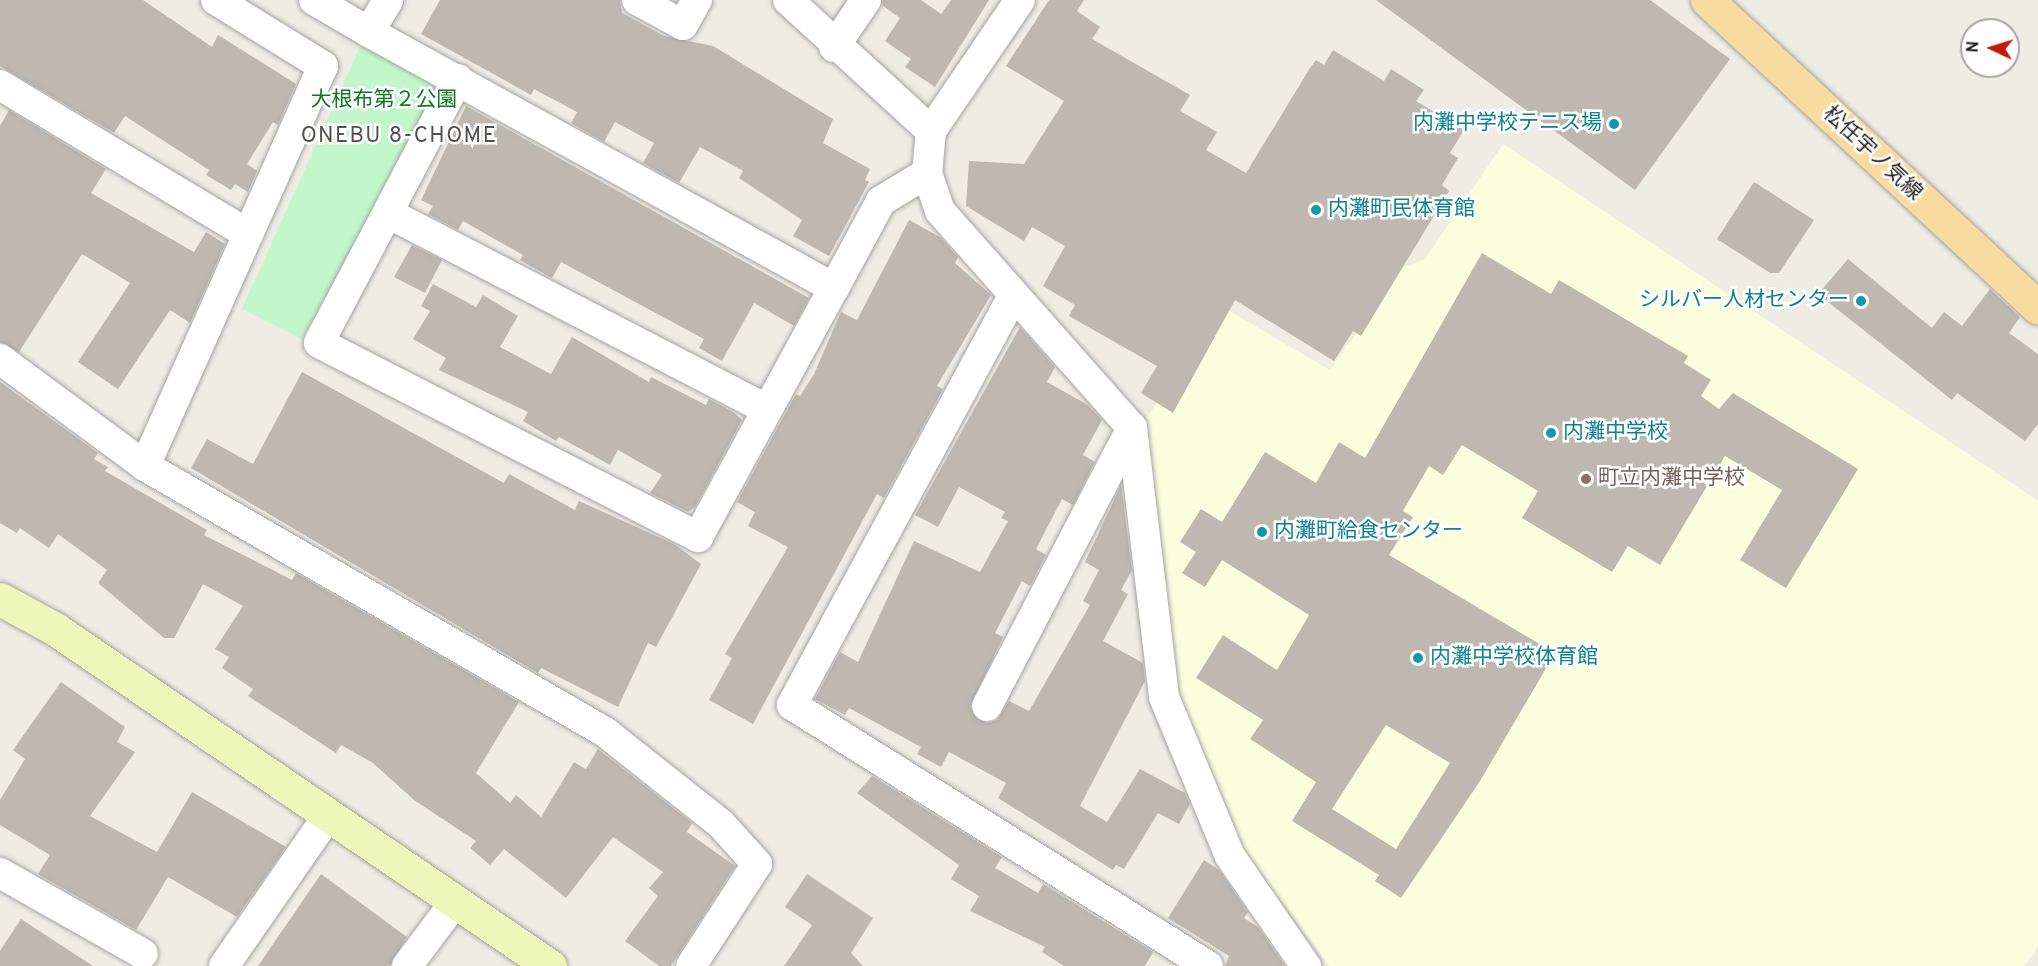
<!DOCTYPE html>
<meta charset="utf-8">
<style>
body{margin:0}
#map{position:relative;width:2038px;height:966px;overflow:hidden;background:#eeece3;font-family:Overpass,"Noto Sans JP",sans-serif}
div>[style]{position:absolute}
[style*='--x']{left:calc(var(--x)*1px);top:calc(var(--y)*1px);width:calc(var(--w)*1px);rotate:calc(var(--a)*1deg)}
.education>*{inset:0;background:#fafedd}
.park>*{inset:0;background:#c2f7cb}
.building>*{inset:0;background:#beb8b0}
.roads{filter:drop-shadow(0 0 2px #a4a4a4) drop-shadow(0 0 2px #a4a4a4)}
.street>*{height:30px;margin:-15px;padding:0 15px;transform-origin:15px;border-radius:15px;background:#fff}
.secondary>*{height:33px;margin:-16.5px;padding:0 16.5px;transform-origin:16.5px;border-radius:16.5px;background:#edf7b9}
.primary>*{height:33px;margin:-16.5px;padding:0 16.5px;transform-origin:16.5px;border-radius:16.5px;background:#f8db9f}
.dots>*{width:16px;height:16px;translate:-50% -50%;box-sizing:border-box;border:3px solid #fff;border-radius:50%}
span{translate:-50% -50%;white-space:nowrap;text-align:center;line-height:1.15;-webkit-text-stroke:5px #fff;paint-order:stroke}
.park-label{font-size:21px;color:#107723}
.culture-label{font-size:21px;color:#0d838f}
.right{translate:-100% -50%;text-align:right}
.left{translate:0 -50%;text-align:left}
.street-label{font-size:21px;color:#1d1d1d}
.education-label{font-size:21px;color:#785e54}
.neighbourhood-label{font-size:22px;color:#505050;letter-spacing:1.5px}
.north{position:absolute;left:1960px;top:18px;width:60px;height:60px;box-sizing:border-box;background:#fff;border:2px solid #a5a5a5;border-radius:50%;rotate:274deg;font-size:16px;font-weight:700;line-height:24px;text-align:center;color:#1d1d1d}
.north::after{content:'';display:block;margin:auto;width:21px;height:27px;background:#c21c08;clip-path:polygon(50% 0,100% 100%,50% 72%,0 100%)}
</style>
<div id="map">
<div class="education">
<i style="clip-path:polygon(1503px 144px,2038px 501px,2038px 947px,2024px 966px,1329px 966px,1238px 842px,1165px 693px,1135px 433px,1226px 309px,1330px 370px,1403px 267px,1425px 259px)"></i>
</div>
<div class="park">
<i style="clip-path:polygon(364px 38px,444px 83px,302px 339px,242px 309px)"></i>
</div>
<div class="building">
<i style="clip-path:polygon(0 0,143px 0,212px 47px,218px 35px,296px 84px,278px 125px,273px 122px,247px 164px,257px 171px,248px 192px,235px 184px,231px 190px,206px 175px,209px 170px,125px 116px,114px 133px,0 66px)"></i>
<i style="clip-path:polygon(440px 0,620px 0,622px 13px,664px 36px,713px 46px,833px 119px,823px 143px,870px 169px,865px 180px,869px 182px,829px 256px,793px 236px,802px 220px,739px 178px,743px 171px,700px 147px,679px 183px,643px 163px,654px 143px,615px 122px,604px 142px,571px 123px,577px 112px,534px 89px,531px 95px,421px 34px)"></i>
<i style="clip-path:polygon(883px 0,921px 0,941px 14px,951px 0,989px 0,935px 87px,905px 67px,911px 59px,885px 41px,900px 18px,882px 5px)"></i>
<i style="clip-path:polygon(1049px 0,1084px 0,1077px 11px,1100px 27px,1092px 39px,1190px 95px,1180px 111px,1217px 132px,1206px 150px,1246px 173px,1310px 68px,1316px 60px,1324px 65px,1333px 50px,1384px 81px,1391px 69px,1424px 90px,1416px 101px,1464px 130px,1450px 153px,1458px 158px,1442px 185px,1449px 191px,1361px 336px,1353px 331px,1334px 361px,1235px 300px,1173px 413px,1141px 393px,1157px 366px,1069px 316px,1075px 305px,1043px 286px,1065px 246px,1032px 227px,1024px 241px,966px 206px,969px 161px,1024px 164px,1064px 101px,1006px 66px)"></i>
<i style="clip-path:polygon(1376px 0,1650px 0,1730px 59px,1635px 190px)"></i>
<i style="clip-path:polygon(466px 106px,809px 298px,794px 326px,754px 303px,722px 361px,699px 348px,704px 339px,561px 262px,552px 278px,520px 260px,523px 255px,463px 221px,458px 230px,428px 214px,433px 206px,421px 200px)"></i>
<i style="clip-path:polygon(9px 110px,106px 169px,91px 193px,194px 252px,206px 232px,225px 244px,190px 323px,170px 310px,118px 389px,78px 362px,130px 283px,82px 254px,19px 352px,0 342px,0 126px)"></i>
<i style="clip-path:polygon(1754px 182px,1814px 220px,1779px 273px,1770px 273px,1717px 239px)"></i>
<i style="clip-path:polygon(909px 220px,940px 237px,958px 257px,955px 263px,991px 295px,937px 386px,943px 389px,884px 498px,877px 494px,753px 724px,709px 700px,732px 658px,725px 654px,788px 547px,748px 526px,755px 512px,737px 502px,796px 394px,800px 396px,814px 374px,841px 312px,857px 320px)"></i>
<i style="clip-path:polygon(412px 245px,442px 260px,425px 293px,394px 277px)"></i>
<i style="clip-path:polygon(evenodd,1482px 253px,1551px 294px,1559px 280px,1688px 356px,1684px 363px,1711px 380px,1701px 396px,1719px 409px,1733px 393px,1858px 469px,1786px 588px,1740px 560px,1782px 490px,1725px 456px,1660px 565px,1628px 546px,1612px 572px,1522px 518px,1538px 491px,1462px 445px,1443px 475px,1429px 466px,1403px 511px,1413px 517px,1389px 555px,1555px 653px,1480px 781px,1401px 898px,1375px 881px,1379px 875px,1292px 821px,1316px 782px,1250px 739px,1263px 720px,1196px 678px,1223px 635px,1277px 670px,1309px 615px,1222px 560px,1205px 587px,1182px 573px,1196px 552px,1180px 542px,1201px 509px,1222px 522px,1265px 452px,1316px 483px,1339px 442px,1365px 458px,1482px 253px,1386px 725px,1450px 763px,1396px 849px,1332px 809px,1386px 725px)"></i>
<i style="clip-path:polygon(1848px 259px,1932px 328px,1944px 312px,1962px 326px,1990px 289px,2020px 317px,2009px 333px,2038px 354px,2038px 424px,2025px 441px,1957px 393px,1952px 400px,1818px 294px)"></i>
<i style="clip-path:polygon(433px 284px,476px 307px,483px 295px,518px 316px,500px 347px,551px 374px,572px 337px,649px 382px,651px 377px,706px 405px,709px 399px,733px 412px,742px 420px,695px 507px,688px 512px,650px 493px,662px 475px,618px 450px,610px 465px,559px 437px,556px 441px,523px 421px,528px 412px,439px 370px,446px 358px,413px 339px,430px 311px,421px 306px)"></i>
<i style="clip-path:polygon(1020px 327px,1055px 367px,1047px 382px,1088px 405px,1102px 420px,1083px 455px,1095px 462px,1073px 505px,1062px 499px,1036px 549px,1046px 555px,1030px 586px,1022px 581px,995px 633px,1003px 637px,970px 707px,987px 723px,997px 720px,1009px 701px,1029px 711px,1090px 605px,1083px 601px,1099px 570px,1085px 562px,1121px 485px,1132px 570px,1121px 590px,1128px 594px,1103px 641px,1143px 663px,1145px 681px,1080px 806px,1107px 822px,1140px 769px,1185px 793px,1190px 804px,1179px 824px,1158px 813px,1124px 869px,1116px 865px,1113px 870px,998px 798px,1006px 783px,949px 752px,941px 767px,917px 754px,921px 747px,849px 708px,845px 715px,815px 699px,840px 652px,858px 662px,914px 541px,980px 572px,1008px 521px,1001px 518px,1005px 512px,959px 487px,938px 527px,915px 515px)"></i>
<i style="clip-path:polygon(302px 372px,504px 483px,509px 474px,575px 510px,579px 501px,674px 544px,701px 564px,656px 647px,648px 643px,618px 707px,541px 668px,538px 673px,191px 468px,207px 439px,253px 464px)"></i>
<i style="clip-path:polygon(0 382px,98px 453px,94px 459px,108px 467px,105px 471px,207px 530px,204px 535px,292px 580px,296px 573px,519px 702px,476px 773px,510px 803px,516px 795px,541px 817px,574px 762px,586px 769px,598px 749px,692px 823px,687px 832px,735px 866px,671px 966px,659px 966px,625px 941px,658px 896px,649px 888px,663px 872px,613px 837px,566px 898px,504px 849px,490px 865px,470px 848px,476px 841px,414px 800px,373px 763px,341px 745px,336px 753px,248px 696px,253px 689px,222px 668px,229px 657px,215px 649px,243px 606px,203px 584px,174px 638px,164px 638px,98px 583px,107px 570px,58px 534px,49px 548px,20px 528px,17px 533px,0 523px)"></i>
<i style="clip-path:polygon(61px 682px,125px 727px,117px 742px,135px 752px,90px 816px,157px 852px,192px 792px,286px 847px,237px 917px,168px 877px,136px 930px,38px 874px,50px 855px,0 825px,0 800px,25px 759px,13px 750px)"></i>
<i style="clip-path:polygon(872px 776px,1002px 857px,995px 868px,1038px 893px,1043px 884px,1153px 952px,1145px 966px,1064px 966px,1042px 952px,1045px 947px,970px 911px,979px 896px,951px 879px,959px 865px,857px 793px)"></i>
<i style="clip-path:polygon(1204px 860px,1219px 870px,1248px 912px,1244px 918px,1259px 928px,1285px 966px,1225px 966px,1229px 956px,1168px 918px)"></i>
<i style="clip-path:polygon(321px 874px,407px 937px,390px 966px,258px 966px)"></i>
<i style="clip-path:polygon(807px 874px,873px 918px,851px 953px,863px 966px,784px 966px,812px 925px,785px 907px)"></i>
<i style="clip-path:polygon(21px 919px,93px 966px,0 966px,0 951px)"></i>
</div>
<div class="roads">
<div class="street">
<i style="--x:216;--y:0;--w:126;--a:31.7"></i>
<i style="--x:323;--y:66;--w:438;--a:114"></i>
<i style="--x:145;--y:466;--w:531;--a:30.04"></i>
<i style="--x:605;--y:732;--w:148;--a:38.4"></i>
<i style="--x:721;--y:824;--w:54;--a:48"></i>
<i style="--x:757;--y:864;--w:121;--a:122.9"></i>
<i style="--x:314;--y:0;--w:64;--a:30.2"></i>
<i style="--x:369;--y:32;--w:37;--a:-59"></i>
<i style="--x:637;--y:0;--w:52;--a:28.5"></i>
<i style="--x:683;--y:25;--w:29;--a:-61"></i>
<i style="--x:788;--y:0;--w:194;--a:42.5"></i>
<i style="--x:1020;--y:0;--w:158;--a:124.2"></i>
<i style="--x:931;--y:131;--w:42;--a:95.4"></i>
<i style="--x:927;--y:173;--w:40;--a:71.1"></i>
<i style="--x:940;--y:211;--w:290;--a:48.5"></i>
<i style="--x:1132;--y:428;--w:271;--a:83.2"></i>
<i style="--x:1164;--y:697;--w:172;--a:67.5"></i>
<i style="--x:1230;--y:856;--w:134;--a:55.4"></i>
<i style="--x:369;--y:32;--w:531;--a:28.83"></i>
<i style="--x:834;--y:288;--w:99;--a:-61.6"></i>
<i style="--x:881;--y:201;--w:54;--a:-31.3"></i>
<i style="--x:834;--y:47;--w:57;--a:-55.8"></i>
<i style="--x:458;--y:79;--w:298;--a:117.8"></i>
<i style="--x:319;--y:343;--w:426;--a:27.1"></i>
<i style="--x:698;--y:537;--w:284;--a:-61.4"></i>
<i style="--x:0;--y:85;--w:289;--a:31"></i>
<i style="--x:388;--y:213;--w:424;--a:27.4"></i>
<i style="--x:1013;--y:296;--w:465;--a:118.4"></i>
<i style="--x:792;--y:705;--w:491;--a:32.1"></i>
<i style="--x:0;--y:359;--w:180;--a:36.4"></i>
<i style="--x:987;--y:706;--w:314;--a:-62.5"></i>
<i style="--x:0;--y:873;--w:164;--a:29.5"></i>
<i style="--x:224;--y:966;--w:183;--a:-55.3"></i>
<i style="--x:407;--y:966;--w:80;--a:-53.1"></i>
</div>
<div class="secondary">
<i style="--x:0;--y:599;--w:63;--a:28.6"></i>
<i style="--x:55;--y:629;--w:599;--a:34.25"></i>
</div>
<div class="primary">
<i style="--x:1707;--y:0;--w:452;--a:42.9"></i>
</div>
</div>
<div class="dots">
<i style="left:1614px;top:124px;background:#0f9aa8"></i>
<i style="left:1316px;top:210px;background:#0f9aa8"></i>
<i style="left:1861px;top:301px;background:#0f9aa8"></i>
<i style="left:1551px;top:433px;background:#0f9aa8"></i>
<i style="left:1586px;top:479px;background:#8d6e63"></i>
<i style="left:1262px;top:532px;background:#0f9aa8"></i>
<i style="left:1418px;top:658px;background:#0f9aa8"></i>
</div>
<div class="park-label">
<span style="left:384px;top:101px">大根布第２公園</span>
</div>
<div class="culture-label">
<span class="right" style="left:1602px;top:124px">内灘中学校テニス場</span>
<span class="left" style="left:1328px;top:210px">内灘町民体育館</span>
<span class="right" style="left:1849px;top:301px">シルバー人材センター</span>
<span class="left" style="left:1563px;top:433px">内灘中学校</span>
<span class="left" style="left:1274px;top:532px">内灘町給食センター</span>
<span class="left" style="left:1430px;top:658px">内灘中学校体育館</span>
</div>
<div class="street-label">
<span style="left:1872px;top:154px;rotate:43deg">松任宇ノ気線</span>
</div>
<div class="education-label">
<span class="left" style="left:1598px;top:479px">町立内灘中学校</span>
</div>
<div class="neighbourhood-label">
<span style="left:399px;top:137px">ONEBU 8-CHOME</span>
</div>
<div class="north">N</div>
</div>
